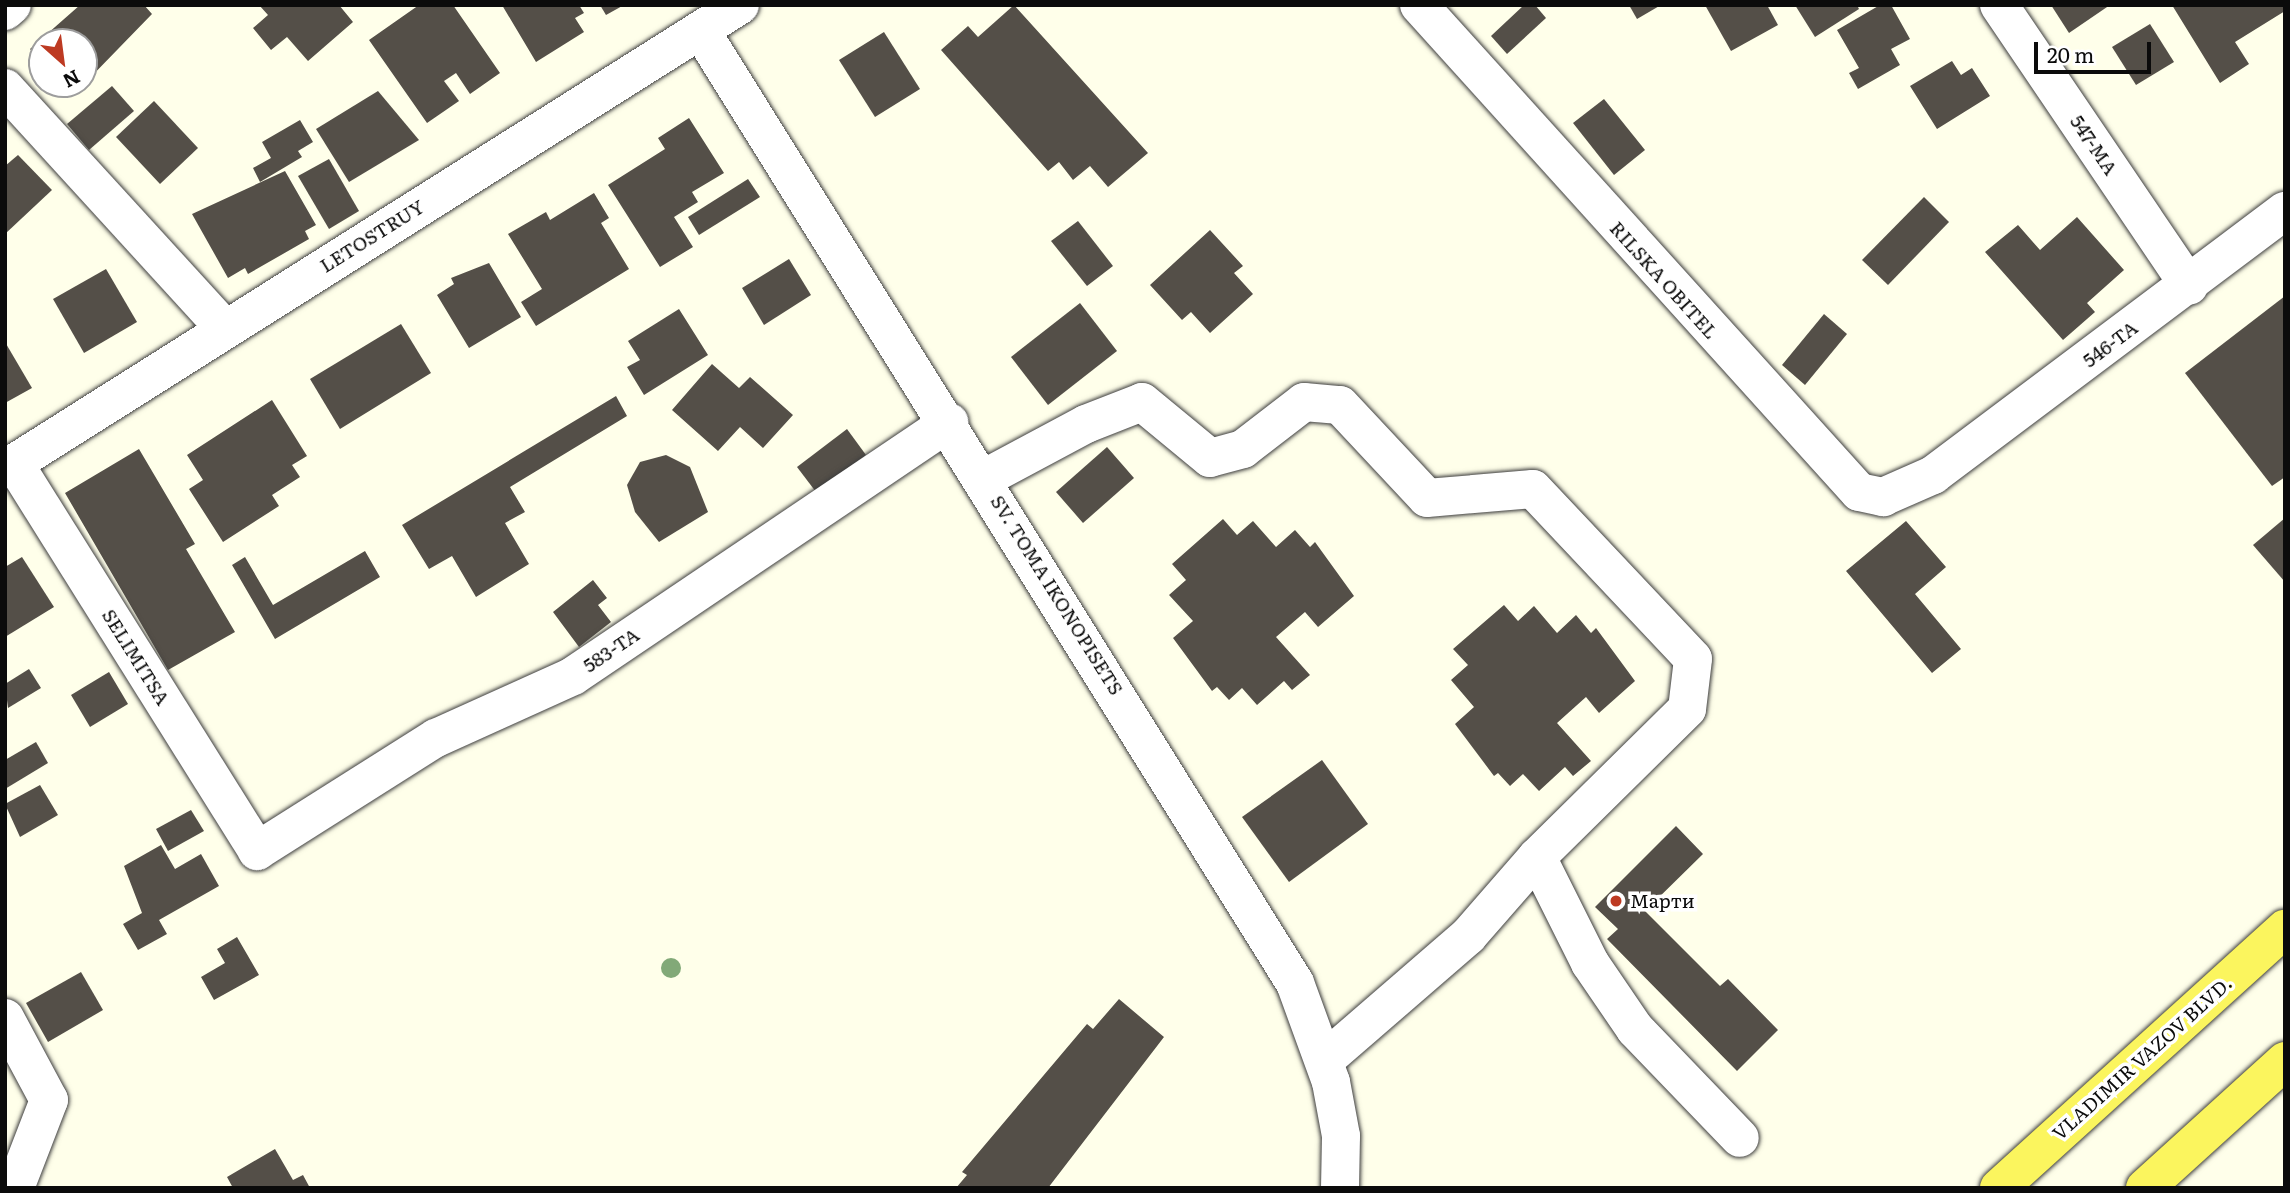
<!DOCTYPE html>
<meta charset="utf-8">
<style>
body{margin:0}
#map{position:relative;width:2290px;height:1193px;overflow:hidden;background:#ffffea;font-family:Literata,serif}
div>[style]{position:absolute}
[style*='--x']{left:calc(var(--x)*1px);top:calc(var(--y)*1px);width:calc(var(--w)*1px);rotate:calc(var(--a)*1deg)}
.building>*{inset:0;background:#544f48}
.roads{filter:drop-shadow(0 0 2px #3e3e3e) drop-shadow(0 0 2px #3e3e3e)}
.minor>*{height:38px;margin:-19px;padding:0 19px;transform-origin:19px;border-radius:19px;background:#fff}
.major>*{height:38px;margin:-19px;padding:0 19px;transform-origin:19px;border-radius:19px;background:#fbf55e}
.trees>*{width:20px;height:20px;margin:-10px;border-radius:50%;background:#82a978}
.dots>*{width:19px;height:19px;translate:-50% -50%;box-sizing:border-box;border:4px solid #fff;border-radius:50%}
span{translate:-50% -50%;white-space:nowrap;text-align:center;line-height:1.15;-webkit-text-stroke:7px #fff;paint-order:stroke}
.street-label{font-size:19px;color:#0b0b0b}
.poi-label{font-size:19px;color:#0b0b0b}
.left{translate:0 -50%;text-align:left}
.frame{position:absolute;inset:0;border:7px solid #0b0b0b;pointer-events:none}
.north{position:absolute;left:28px;top:28px;width:70px;height:70px;box-sizing:border-box;background:#fff;border:2px solid #9d9d9d;border-radius:50%;rotate:152deg;font-size:19px;font-weight:700;line-height:28px;text-align:center;color:#0b0b0b}
.north::after{content:'';display:block;margin:auto;width:24px;height:32px;background:#bd3a22;clip-path:polygon(50% 0,100% 100%,50% 72%,0 100%)}
.scale{position:absolute;left:2034px;top:42px;width:117px;height:32px;box-sizing:border-box;border:4px solid #0b0b0b;border-top:0;padding-left:9px;font-size:21px;line-height:24px;white-space:nowrap;color:#0b0b0b;-webkit-text-stroke:5px #fff;paint-order:stroke}
</style>
<div id="map">
<div class="building">
<i style="clip-path:polygon(80px 5px,144px 5px,152px 14px,84px 84px,84px 42px,42px 42px,42px 63px,30px 49px)"></i>
<i style="clip-path:polygon(259px 5px,339px 5px,353px 22px,308px 61px,287px 37px,271px 50px,253px 28px,268px 15px)"></i>
<i style="clip-path:polygon(419px 5px,453px 5px,500px 73px,470px 94px,456px 73px,444px 81px,459px 101px,427px 123px,369px 40px)"></i>
<i style="clip-path:polygon(502px 5px,579px 5px,584px 13px,575px 18px,584px 32px,536px 62px)"></i>
<i style="clip-path:polygon(600px 5px,624px 5px,606px 15px)"></i>
<i style="clip-path:polygon(1014px 5px,1148px 153px,1108px 187px,1090px 166px,1073px 180px,1059px 162px,1048px 171px,941px 50px,968px 26px,978px 37px)"></i>
<i style="clip-path:polygon(1524px 5px,1535px 5px,1546px 18px,1507px 54px,1491px 36px)"></i>
<i style="clip-path:polygon(1629px 5px,1661px 5px,1637px 19px)"></i>
<i style="clip-path:polygon(1705px 5px,1767px 5px,1778px 25px,1731px 51px)"></i>
<i style="clip-path:polygon(1795px 5px,1857px 5px,1859px 9px,1815px 37px)"></i>
<i style="clip-path:polygon(1880px 5px,1891px 5px,1910px 39px,1891px 49px,1900px 65px,1858px 89px,1849px 73px,1859px 68px,1837px 30px)"></i>
<i style="clip-path:polygon(2051px 5px,2110px 5px,2069px 33px)"></i>
<i style="clip-path:polygon(2172px 5px,2285px 5px,2285px 11px,2235px 42px,2249px 64px,2220px 83px)"></i>
<i style="clip-path:polygon(2150px 24px,2174px 62px,2136px 85px,2112px 47px)"></i>
<i style="clip-path:polygon(884px 32px,920px 89px,875px 117px,839px 60px)"></i>
<i style="clip-path:polygon(1952px 61px,1961px 75px,1972px 68px,1990px 96px,1937px 129px,1910px 86px)"></i>
<i style="clip-path:polygon(61px 84px,83px 84px,71px 95px)"></i>
<i style="clip-path:polygon(112px 86px,134px 111px,89px 150px,67px 124px)"></i>
<i style="clip-path:polygon(378px 91px,419px 140px,349px 182px,316px 129px)"></i>
<i style="clip-path:polygon(1604px 99px,1645px 150px,1614px 175px,1573px 123px)"></i>
<i style="clip-path:polygon(154px 101px,198px 148px,160px 184px,116px 137px)"></i>
<i style="clip-path:polygon(689px 118px,724px 173px,692px 192px,698px 202px,674px 217px,693px 247px,660px 267px,608px 185px,665px 149px,658px 138px)"></i>
<i style="clip-path:polygon(300px 120px,313px 142px,298px 151px,302px 157px,260px 182px,253px 168px,271px 158px,262px 142px)"></i>
<i style="clip-path:polygon(18px 155px,52px 190px,5px 234px,5px 166px)"></i>
<i style="clip-path:polygon(329px 159px,359px 211px,329px 229px,298px 176px)"></i>
<i style="clip-path:polygon(285px 171px,316px 225px,305px 231px,309px 239px,248px 274px,245px 268px,228px 278px,192px 214px)"></i>
<i style="clip-path:polygon(748px 179px,760px 197px,699px 235px,688px 217px)"></i>
<i style="clip-path:polygon(594px 193px,609px 218px,601px 223px,629px 269px,536px 326px,521px 302px,542px 289px,508px 234px,546px 212px,550px 220px)"></i>
<i style="clip-path:polygon(1924px 197px,1949px 222px,1888px 285px,1862px 260px)"></i>
<i style="clip-path:polygon(2077px 217px,2124px 270px,2087px 303px,2095px 312px,2063px 340px,1985px 252px,2018px 225px,2040px 250px)"></i>
<i style="clip-path:polygon(1078px 221px,1113px 266px,1087px 286px,1051px 241px)"></i>
<i style="clip-path:polygon(1210px 230px,1243px 266px,1234px 273px,1253px 294px,1210px 333px,1191px 312px,1182px 320px,1150px 285px)"></i>
<i style="clip-path:polygon(789px 259px,811px 295px,764px 325px,742px 288px)"></i>
<i style="clip-path:polygon(489px 263px,521px 317px,469px 348px,437px 295px,454px 284px,451px 278px)"></i>
<i style="clip-path:polygon(106px 269px,137px 322px,84px 353px,53px 299px)"></i>
<i style="clip-path:polygon(2285px 296px,2285px 477px,2272px 486px,2185px 373px)"></i>
<i style="clip-path:polygon(1080px 303px,1117px 351px,1048px 405px,1011px 357px)"></i>
<i style="clip-path:polygon(679px 309px,708px 355px,644px 395px,627px 367px,640px 360px,628px 341px)"></i>
<i style="clip-path:polygon(1824px 314px,1847px 334px,1805px 385px,1782px 365px)"></i>
<i style="clip-path:polygon(401px 324px,431px 373px,340px 429px,310px 379px)"></i>
<i style="clip-path:polygon(5px 342px,32px 388px,5px 403px)"></i>
<i style="clip-path:polygon(712px 364px,739px 388px,750px 377px,793px 415px,763px 448px,740px 427px,718px 451px,672px 410px)"></i>
<i style="clip-path:polygon(616px 396px,627px 416px,510px 487px,525px 512px,505px 523px,529px 564px,476px 597px,452px 556px,429px 569px,402px 525px)"></i>
<i style="clip-path:polygon(272px 400px,307px 456px,292px 465px,300px 477px,272px 495px,279px 506px,223px 542px,189px 489px,203px 480px,187px 455px)"></i>
<i style="clip-path:polygon(847px 429px,866px 455px,816px 492px,797px 467px)"></i>
<i style="clip-path:polygon(1107px 447px,1134px 478px,1083px 523px,1056px 492px)"></i>
<i style="clip-path:polygon(139px 449px,195px 544px,186px 549px,235px 632px,168px 670px,65px 493px)"></i>
<i style="clip-path:polygon(666px 455px,690px 467px,708px 512px,659px 542px,635px 512px,627px 485px,640px 462px)"></i>
<i style="clip-path:polygon(2285px 518px,2285px 582px,2253px 545px)"></i>
<i style="clip-path:polygon(1223px 519px,1237px 535px,1253px 521px,1276px 547px,1295px 530px,1310px 547px,1315px 542px,1354px 596px,1318px 627px,1305px 612px,1276px 637px,1310px 675px,1292px 690px,1284px 681px,1257px 705px,1242px 688px,1229px 700px,1217px 687px,1212px 691px,1173px 638px,1193px 621px,1169px 595px,1186px 580px,1172px 564px)"></i>
<i style="clip-path:polygon(1906px 521px,1946px 567px,1915px 594px,1961px 649px,1932px 673px,1846px 571px)"></i>
<i style="clip-path:polygon(365px 551px,380px 577px,275px 639px,232px 565px,245px 557px,273px 605px)"></i>
<i style="clip-path:polygon(22px 557px,54px 607px,5px 637px,5px 567px)"></i>
<i style="clip-path:polygon(593px 580px,607px 598px,598px 605px,611px 622px,579px 647px,553px 612px)"></i>
<i style="clip-path:polygon(1504px 605px,1518px 621px,1534px 606px,1557px 633px,1576px 615px,1591px 633px,1596px 628px,1635px 681px,1599px 713px,1586px 697px,1557px 723px,1591px 761px,1573px 776px,1565px 767px,1539px 791px,1523px 774px,1510px 786px,1498px 773px,1494px 776px,1455px 724px,1474px 707px,1451px 680px,1468px 665px,1453px 649px)"></i>
<i style="clip-path:polygon(29px 669px,41px 688px,8px 708px,5px 684px)"></i>
<i style="clip-path:polygon(109px 672px,128px 704px,90px 727px,71px 695px)"></i>
<i style="clip-path:polygon(36px 742px,48px 763px,5px 789px,5px 760px)"></i>
<i style="clip-path:polygon(1322px 760px,1368px 824px,1289px 882px,1242px 817px)"></i>
<i style="clip-path:polygon(40px 785px,58px 815px,20px 837px,5px 804px)"></i>
<i style="clip-path:polygon(191px 810px,204px 831px,168px 851px,156px 829px)"></i>
<i style="clip-path:polygon(1676px 826px,1703px 854px,1645px 911px,1720px 986px,1728px 979px,1778px 1030px,1737px 1071px,1607px 939px,1618px 929px,1595px 907px)"></i>
<i style="clip-path:polygon(161px 845px,175px 869px,201px 854px,219px 886px,159px 920px,167px 934px,138px 950px,123px 924px,142px 913px,124px 866px)"></i>
<i style="clip-path:polygon(237px 937px,259px 975px,214px 1000px,201px 977px,225px 963px,217px 949px)"></i>
<i style="clip-path:polygon(81px 972px,103px 1010px,48px 1042px,26px 1003px)"></i>
<i style="clip-path:polygon(1119px 999px,1164px 1037px,1048px 1188px,956px 1188px,967px 1175px,962px 1172px,1087px 1024px,1093px 1029px)"></i>
<i style="clip-path:polygon(275px 1149px,293px 1180px,303px 1175px,310px 1188px,233px 1188px,227px 1177px)"></i>
</div>
<div class="roads">
<div class="minor">
<i style="--x:1419;--y:5;--w:656;--a:47.9"></i>
<i style="--x:1859;--y:492;--w:25;--a:12"></i>
<i style="--x:1883;--y:497;--w:55;--a:-23.7"></i>
<i style="--x:1933;--y:475;--w:440;--a:-36.9"></i>
<i style="--x:1999;--y:5;--w:339;--a:55.9"></i>
<i style="--x:5;--y:11;--w:9;--a:-41"></i>
<i style="--x:701;--y:31;--w:1122;--a:58.04"></i>
<i style="--x:1295;--y:983;--w:105;--a:70"></i>
<i style="--x:1331;--y:1082;--w:55;--a:79.5"></i>
<i style="--x:1341;--y:1136;--w:52;--a:91.1"></i>
<i style="--x:5;--y:88;--w:325;--a:47.6"></i>
<i style="--x:14;--y:463;--w:458;--a:57.9"></i>
<i style="--x:257;--y:851;--w:212;--a:-32.3"></i>
<i style="--x:436;--y:738;--w:150;--a:-24.3"></i>
<i style="--x:573;--y:676;--w:454;--a:-34"></i>
<i style="--x:5;--y:469;--w:869;--a:-32.26"></i>
<i style="--x:985;--y:478;--w:115;--a:-28.1"></i>
<i style="--x:1086;--y:424;--w:60;--a:-21.4"></i>
<i style="--x:1142;--y:402;--w:88;--a:39.5"></i>
<i style="--x:1210;--y:458;--w:34;--a:-15"></i>
<i style="--x:1243;--y:449;--w:77;--a:-37.6"></i>
<i style="--x:1304;--y:402;--w:36;--a:5"></i>
<i style="--x:1340;--y:405;--w:127;--a:46.9"></i>
<i style="--x:1427;--y:498;--w:106;--a:-4.9"></i>
<i style="--x:1533;--y:489;--w:233;--a:46.7"></i>
<i style="--x:1693;--y:659;--w:50;--a:96.8"></i>
<i style="--x:1687;--y:709;--w:211;--a:135.4"></i>
<i style="--x:1537;--y:857;--w:105;--a:131.1"></i>
<i style="--x:1468;--y:936;--w:189;--a:139.1"></i>
<i style="--x:1537;--y:857;--w:119;--a:63.4"></i>
<i style="--x:1590;--y:963;--w:80;--a:55.7"></i>
<i style="--x:1635;--y:1029;--w:151;--a:46.1"></i>
<i style="--x:5;--y:1018;--w:93;--a:61.8"></i>
<i style="--x:49;--y:1100;--w:94;--a:111.1"></i>
</div>
<div class="major">
<i style="--x:1999;--y:1188;--w:386;--a:-42.2"></i>
<i style="--x:2145;--y:1188;--w:189;--a:-42.2"></i>
</div>
</div>
<div class="trees">
<i style="left:671px;top:968px"></i>
</div>
<div class="dots">
<i style="left:1616px;top:901px;background:#bd3a22"></i>
</div>
<div class="street-label">
<span style="left:2094px;top:145px;rotate:56deg">547-МА</span>
<span style="left:372px;top:236px;rotate:-32deg">LETOSTRUY</span>
<span style="left:1664px;top:280px;rotate:48deg">RILSKA OBITEL</span>
<span style="left:2110px;top:344px;rotate:-37deg">546-ТА</span>
<span style="left:1057px;top:595px;rotate:58deg">SV. TOMA IKONOPISETS</span>
<span style="left:611px;top:650px;rotate:-34deg">583-ТА</span>
<span style="left:136px;top:657px;rotate:58deg">SELIMITSA</span>
<span style="left:2142px;top:1058px;rotate:-42deg">VLADIMIR VAZOV BLVD.</span>
</div>
<div class="poi-label">
<span class="left" style="left:1630px;top:901px">Марти</span>
</div>
<div class="frame"></div>
<div class="north">N</div>
<div class="scale">20 m</div>
</div>
